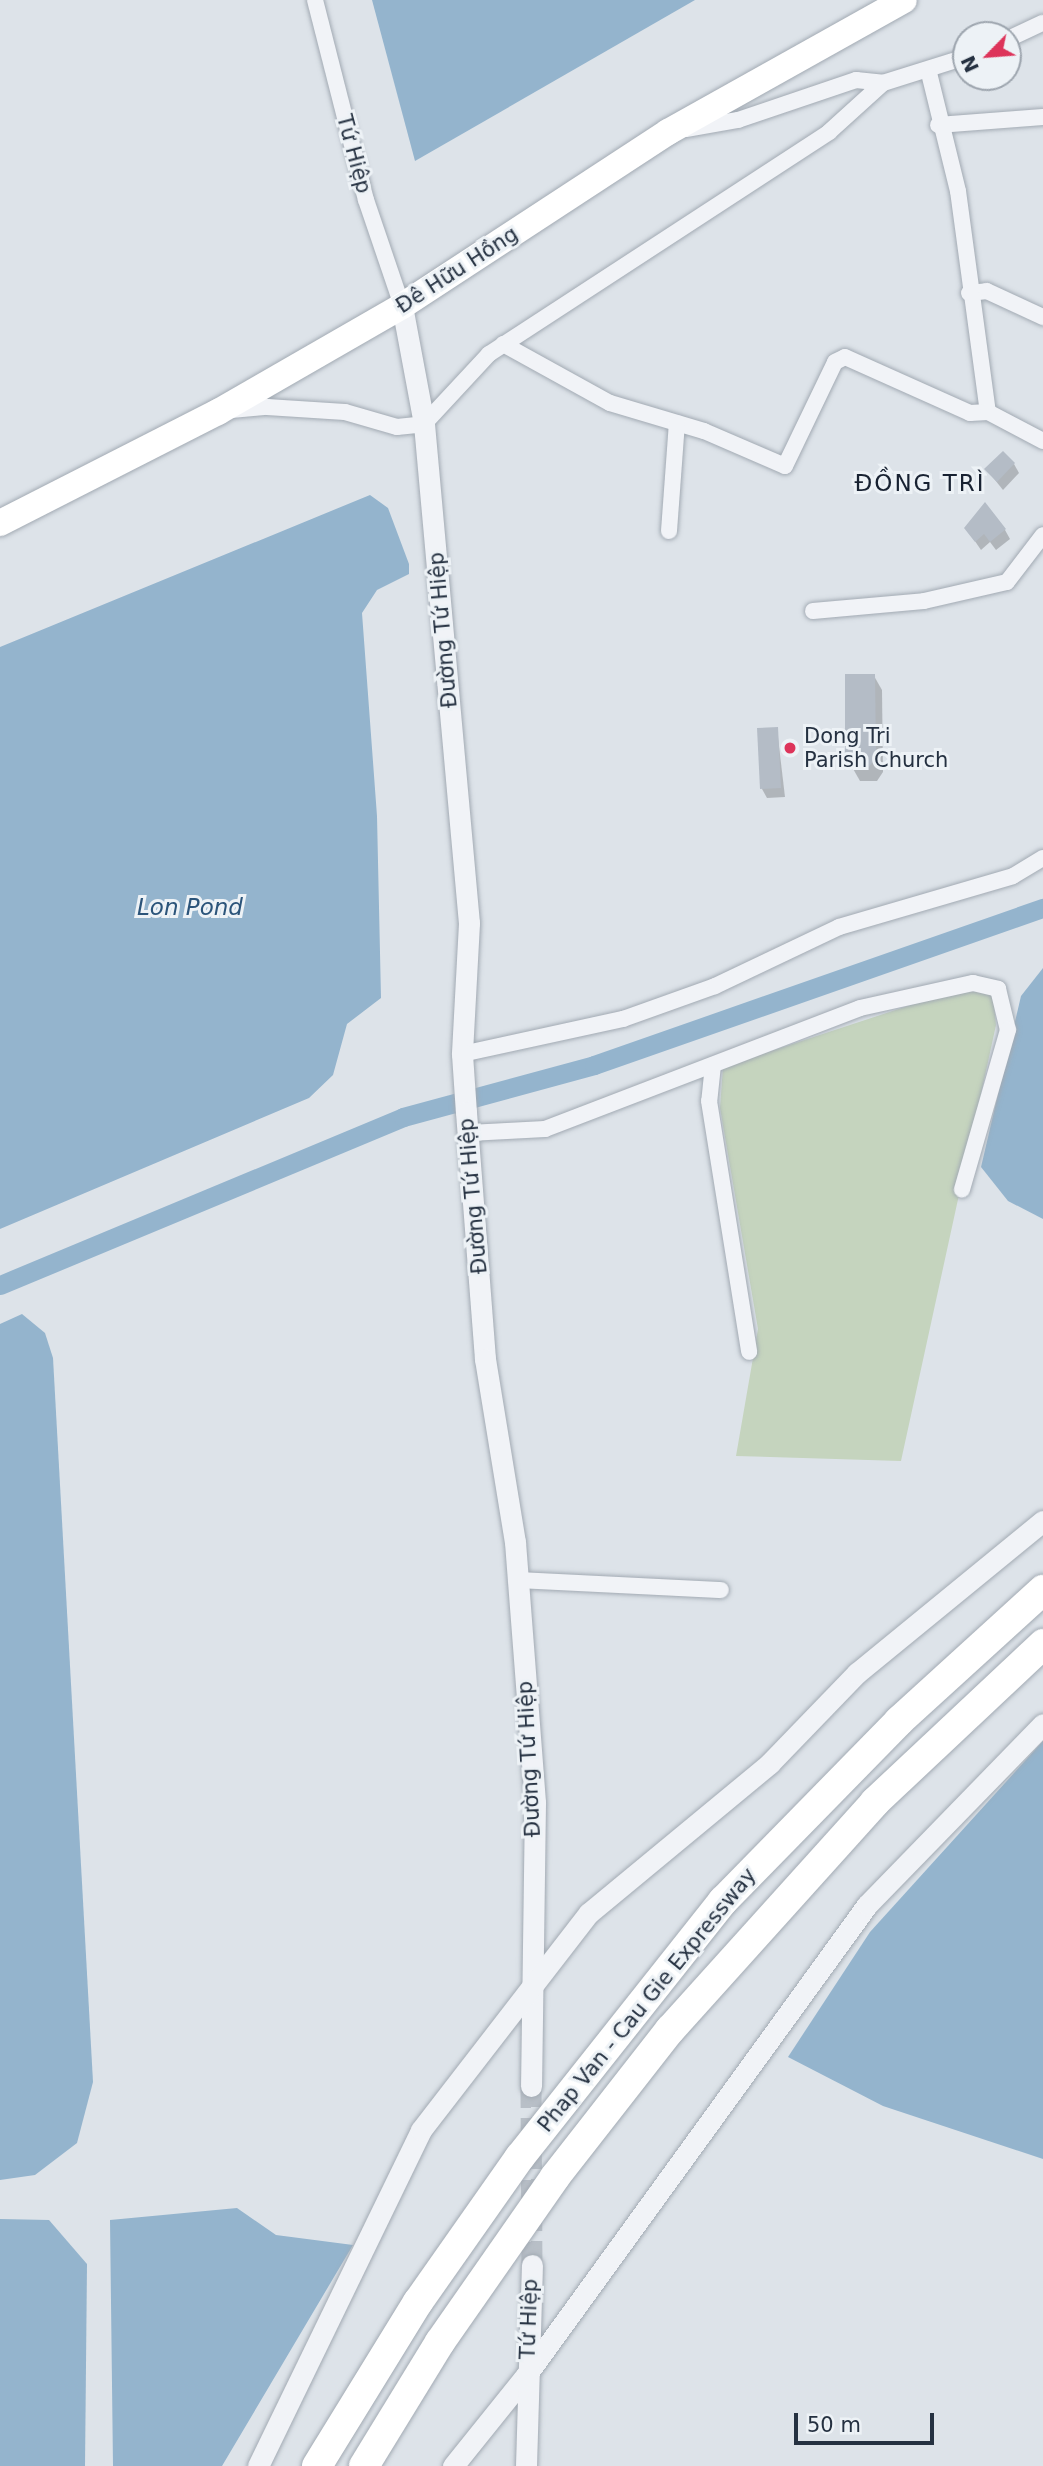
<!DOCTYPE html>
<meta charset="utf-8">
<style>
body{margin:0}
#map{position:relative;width:1043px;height:2466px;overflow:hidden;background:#dde3e9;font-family:"DejaVu Sans",sans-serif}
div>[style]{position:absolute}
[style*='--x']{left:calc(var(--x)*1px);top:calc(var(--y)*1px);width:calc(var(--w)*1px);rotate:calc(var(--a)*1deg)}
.green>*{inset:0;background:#c5d4be}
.water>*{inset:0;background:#94b4cd}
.shadow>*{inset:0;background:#0003}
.canal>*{height:19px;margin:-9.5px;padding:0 9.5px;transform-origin:9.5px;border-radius:9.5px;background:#94b4cd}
.building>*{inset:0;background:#b4bcc6}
.tertiary-tunnel>*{height:21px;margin-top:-10.5px;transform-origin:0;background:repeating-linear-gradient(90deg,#b8bfc7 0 21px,transparent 0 31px)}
.roads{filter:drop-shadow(0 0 2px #a2aab3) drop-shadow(0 0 2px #a2aab3)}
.minor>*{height:16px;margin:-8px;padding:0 8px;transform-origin:8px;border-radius:8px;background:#f1f3f7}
.tertiary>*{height:21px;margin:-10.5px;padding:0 10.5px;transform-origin:10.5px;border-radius:10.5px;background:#f1f3f7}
.primary>*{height:26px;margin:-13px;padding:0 13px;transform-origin:13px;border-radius:13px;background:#fff}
.motorway>*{height:30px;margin:-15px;padding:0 15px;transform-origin:15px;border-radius:15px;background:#fff}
.dots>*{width:19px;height:19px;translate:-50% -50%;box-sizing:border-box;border:4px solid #edf2f6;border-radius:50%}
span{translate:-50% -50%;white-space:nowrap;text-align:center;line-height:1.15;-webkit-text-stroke:6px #edf2f6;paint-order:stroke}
.street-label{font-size:21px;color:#253141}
.poi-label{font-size:21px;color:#253141}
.left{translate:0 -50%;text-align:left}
.neighbourhood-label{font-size:23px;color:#182232;letter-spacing:2px}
.water-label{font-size:23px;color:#2b547a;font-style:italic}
.north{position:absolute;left:952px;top:21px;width:70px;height:70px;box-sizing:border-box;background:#edf2f6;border:2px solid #9da5ae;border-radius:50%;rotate:245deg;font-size:19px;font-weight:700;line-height:28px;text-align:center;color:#253141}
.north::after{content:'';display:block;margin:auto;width:24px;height:32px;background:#dd345a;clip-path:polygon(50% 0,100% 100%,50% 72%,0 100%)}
.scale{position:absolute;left:794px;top:2413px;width:140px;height:32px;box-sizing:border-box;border:4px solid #253141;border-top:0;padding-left:9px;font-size:21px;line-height:24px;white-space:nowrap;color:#253141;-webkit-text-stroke:5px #edf2f6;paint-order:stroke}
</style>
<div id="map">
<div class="green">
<i style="clip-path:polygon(959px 989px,993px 994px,996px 1025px,901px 1461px,736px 1456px,758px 1329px,720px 1108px,723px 1067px)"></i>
</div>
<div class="water">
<i style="clip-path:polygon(372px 0,695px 0,415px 161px)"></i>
<i style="clip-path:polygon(370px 495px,388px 508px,409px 564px,409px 574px,377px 590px,362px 613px,377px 816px,381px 998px,347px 1024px,333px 1075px,309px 1098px,0 1229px,0 647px)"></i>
<i style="clip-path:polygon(1043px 968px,1043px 1219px,1008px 1201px,981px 1167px,1021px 996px)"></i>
<i style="clip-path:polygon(22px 1314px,45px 1333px,53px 1358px,93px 2082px,77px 2143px,35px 2175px,0 2180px,0 1324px)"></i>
<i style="clip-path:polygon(1043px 1741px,1043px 2159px,883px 2106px,788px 2057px,870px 1932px)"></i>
<i style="clip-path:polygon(237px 2208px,276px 2235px,353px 2245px,222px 2466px,113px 2466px,110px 2220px)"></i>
<i style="clip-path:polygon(0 2219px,49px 2220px,87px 2264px,85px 2466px,0 2466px)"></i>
</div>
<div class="shadow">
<i style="clip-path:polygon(1014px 464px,1019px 473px,1003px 490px,987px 470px)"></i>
<i style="clip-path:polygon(966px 528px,1005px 530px,1010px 539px,996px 550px,990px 542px,981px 550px)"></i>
<i style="clip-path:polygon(874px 676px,882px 690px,883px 772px,877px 781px,860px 781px,852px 767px)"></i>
<i style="clip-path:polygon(777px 729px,785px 797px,767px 798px,762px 789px)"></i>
</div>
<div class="canal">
<i style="--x:0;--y:1285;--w:437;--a:-22.6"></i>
<i style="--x:403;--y:1117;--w:198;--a:-15.2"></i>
<i style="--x:594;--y:1065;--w:476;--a:-19.3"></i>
</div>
<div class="building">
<i style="clip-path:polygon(1003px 451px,1015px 463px,997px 482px,984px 469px)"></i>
<i style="clip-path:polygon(985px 502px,1006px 529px,990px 542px,984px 534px,975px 542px,964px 528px)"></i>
<i style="clip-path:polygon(845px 674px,875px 674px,876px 757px,869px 767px,851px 768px,845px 754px)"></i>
<i style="clip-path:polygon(778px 727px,781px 788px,760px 789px,757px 728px)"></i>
</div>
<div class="tertiary-tunnel">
<i style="--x:531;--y:2086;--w:179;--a:89.7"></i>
</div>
<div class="roads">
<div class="minor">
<i style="--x:315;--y:0;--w:206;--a:75.7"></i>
<i style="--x:366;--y:200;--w:112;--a:71.2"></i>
<i style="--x:1008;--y:39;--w:38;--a:-25"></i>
<i style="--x:929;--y:73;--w:122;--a:76.2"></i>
<i style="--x:958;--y:191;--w:223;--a:82.3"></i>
<i style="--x:938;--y:125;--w:105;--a:-4.4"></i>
<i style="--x:686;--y:129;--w:53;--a:-9.8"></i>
<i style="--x:738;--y:120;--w:125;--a:-18.7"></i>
<i style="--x:856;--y:80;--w:27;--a:6"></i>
<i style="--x:969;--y:293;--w:18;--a:-6"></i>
<i style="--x:987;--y:291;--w:62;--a:24.9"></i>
<i style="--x:503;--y:344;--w:122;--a:28.9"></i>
<i style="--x:610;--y:403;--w:98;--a:16.6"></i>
<i style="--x:704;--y:431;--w:88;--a:23.4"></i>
<i style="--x:785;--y:466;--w:115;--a:-64.3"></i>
<i style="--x:835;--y:362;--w:11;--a:-27"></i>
<i style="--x:845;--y:357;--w:137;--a:24.1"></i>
<i style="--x:970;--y:413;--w:18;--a:-3"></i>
<i style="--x:988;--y:412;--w:62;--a:27.8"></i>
<i style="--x:231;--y:410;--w:36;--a:-5"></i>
<i style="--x:267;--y:407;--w:78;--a:3.7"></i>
<i style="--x:345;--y:412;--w:54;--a:16.1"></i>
<i style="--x:397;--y:427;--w:27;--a:-6"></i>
<i style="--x:424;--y:424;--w:96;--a:-47.1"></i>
<i style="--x:489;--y:354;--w:406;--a:-33.1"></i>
<i style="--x:829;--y:132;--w:73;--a:-42.2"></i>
<i style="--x:883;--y:83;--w:87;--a:-17.4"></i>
<i style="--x:669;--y:531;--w:108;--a:-85.8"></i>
<i style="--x:813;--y:611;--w:111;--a:-5.1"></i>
<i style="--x:924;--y:601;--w:85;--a:-12.9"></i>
<i style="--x:1007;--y:582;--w:59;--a:-52.5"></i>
<i style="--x:462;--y:1054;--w:165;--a:-12.3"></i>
<i style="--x:623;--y:1019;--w:98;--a:-19.7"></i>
<i style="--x:715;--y:986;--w:137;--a:-25.4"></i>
<i style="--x:839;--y:927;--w:181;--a:-16.3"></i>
<i style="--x:1013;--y:876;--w:35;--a:-31"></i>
<i style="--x:713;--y:1065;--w:36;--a:96"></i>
<i style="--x:709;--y:1101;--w:254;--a:80.9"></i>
<i style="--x:469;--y:1133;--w:76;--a:-3"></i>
<i style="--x:545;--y:1129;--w:337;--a:-21"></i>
<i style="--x:860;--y:1008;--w:116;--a:-12.5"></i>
<i style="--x:973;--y:983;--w:26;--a:13"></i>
<i style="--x:998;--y:989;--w:42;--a:76.3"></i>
<i style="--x:1008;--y:1030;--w:166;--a:106.1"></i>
<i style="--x:516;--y:1580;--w:205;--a:2.8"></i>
</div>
<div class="tertiary">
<i style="--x:402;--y:306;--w:120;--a:79.4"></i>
<i style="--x:424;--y:424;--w:501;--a:84.85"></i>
<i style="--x:469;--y:923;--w:131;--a:93.1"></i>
<i style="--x:462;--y:1054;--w:58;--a:86.1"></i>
<i style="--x:466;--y:1112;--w:248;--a:85.6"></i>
<i style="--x:485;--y:1359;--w:185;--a:80.7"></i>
<i style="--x:515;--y:1542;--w:262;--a:85.6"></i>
<i style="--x:535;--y:1803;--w:283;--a:90.8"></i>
<i style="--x:258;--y:2466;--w:373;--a:-64.1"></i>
<i style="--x:421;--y:2130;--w:274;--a:-52.3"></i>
<i style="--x:589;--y:1913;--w:235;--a:-39.6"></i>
<i style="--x:770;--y:1763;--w:125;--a:-46"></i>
<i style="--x:857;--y:1673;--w:240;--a:-39.3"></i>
<i style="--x:453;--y:2466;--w:118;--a:-51.2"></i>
<i style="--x:527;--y:2374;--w:579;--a:-54.06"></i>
<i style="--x:867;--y:1905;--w:252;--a:-45.8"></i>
<i style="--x:526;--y:2466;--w:201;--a:-88.3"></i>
</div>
<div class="primary">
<i style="--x:0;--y:523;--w:245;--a:-27"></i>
<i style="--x:218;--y:412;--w:212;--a:-29.9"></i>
<i style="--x:402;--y:306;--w:318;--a:-33.2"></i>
<i style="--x:668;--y:132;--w:270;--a:-29.2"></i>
</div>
<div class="motorway">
<i style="--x:317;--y:2466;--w:193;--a:-58.4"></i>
<i style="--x:418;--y:2302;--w:177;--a:-54.9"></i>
<i style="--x:520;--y:2157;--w:327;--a:-51.6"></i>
<i style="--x:723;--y:1901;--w:252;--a:-45.6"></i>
<i style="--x:899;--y:1721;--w:195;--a:-42.3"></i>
<i style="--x:364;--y:2466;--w:145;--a:-58.5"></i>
<i style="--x:440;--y:2342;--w:201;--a:-55.1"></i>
<i style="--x:555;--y:2177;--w:187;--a:-52"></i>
<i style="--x:670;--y:2030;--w:307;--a:-48"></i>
<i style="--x:875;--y:1802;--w:231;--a:-43.2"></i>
</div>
</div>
<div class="dots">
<i style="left:790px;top:748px;background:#dd345a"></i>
</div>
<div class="street-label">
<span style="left:354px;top:154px;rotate:75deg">Tứ Hiệp</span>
<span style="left:457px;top:270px;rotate:-33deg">Đê Hữu Hồng</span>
<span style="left:443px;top:630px;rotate:-95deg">Đường Tứ Hiệp</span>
<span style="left:473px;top:1196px;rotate:-95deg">Đường Tứ Hiệp</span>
<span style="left:529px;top:1759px;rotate:-93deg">Đường Tứ Hiệp</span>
<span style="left:647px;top:2000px;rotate:-51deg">Phap Van - Cau Gie Expressway</span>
<span style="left:529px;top:2319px;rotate:-88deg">Tứ Hiệp</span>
</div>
<div class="poi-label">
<span class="left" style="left:804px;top:748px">Dong Tri<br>Parish Church</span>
</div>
<div class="neighbourhood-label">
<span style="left:920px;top:483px">ĐỒNG TRÌ</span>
</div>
<div class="water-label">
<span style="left:190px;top:907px">Lon Pond</span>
</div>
<div class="north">N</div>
<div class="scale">50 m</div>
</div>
